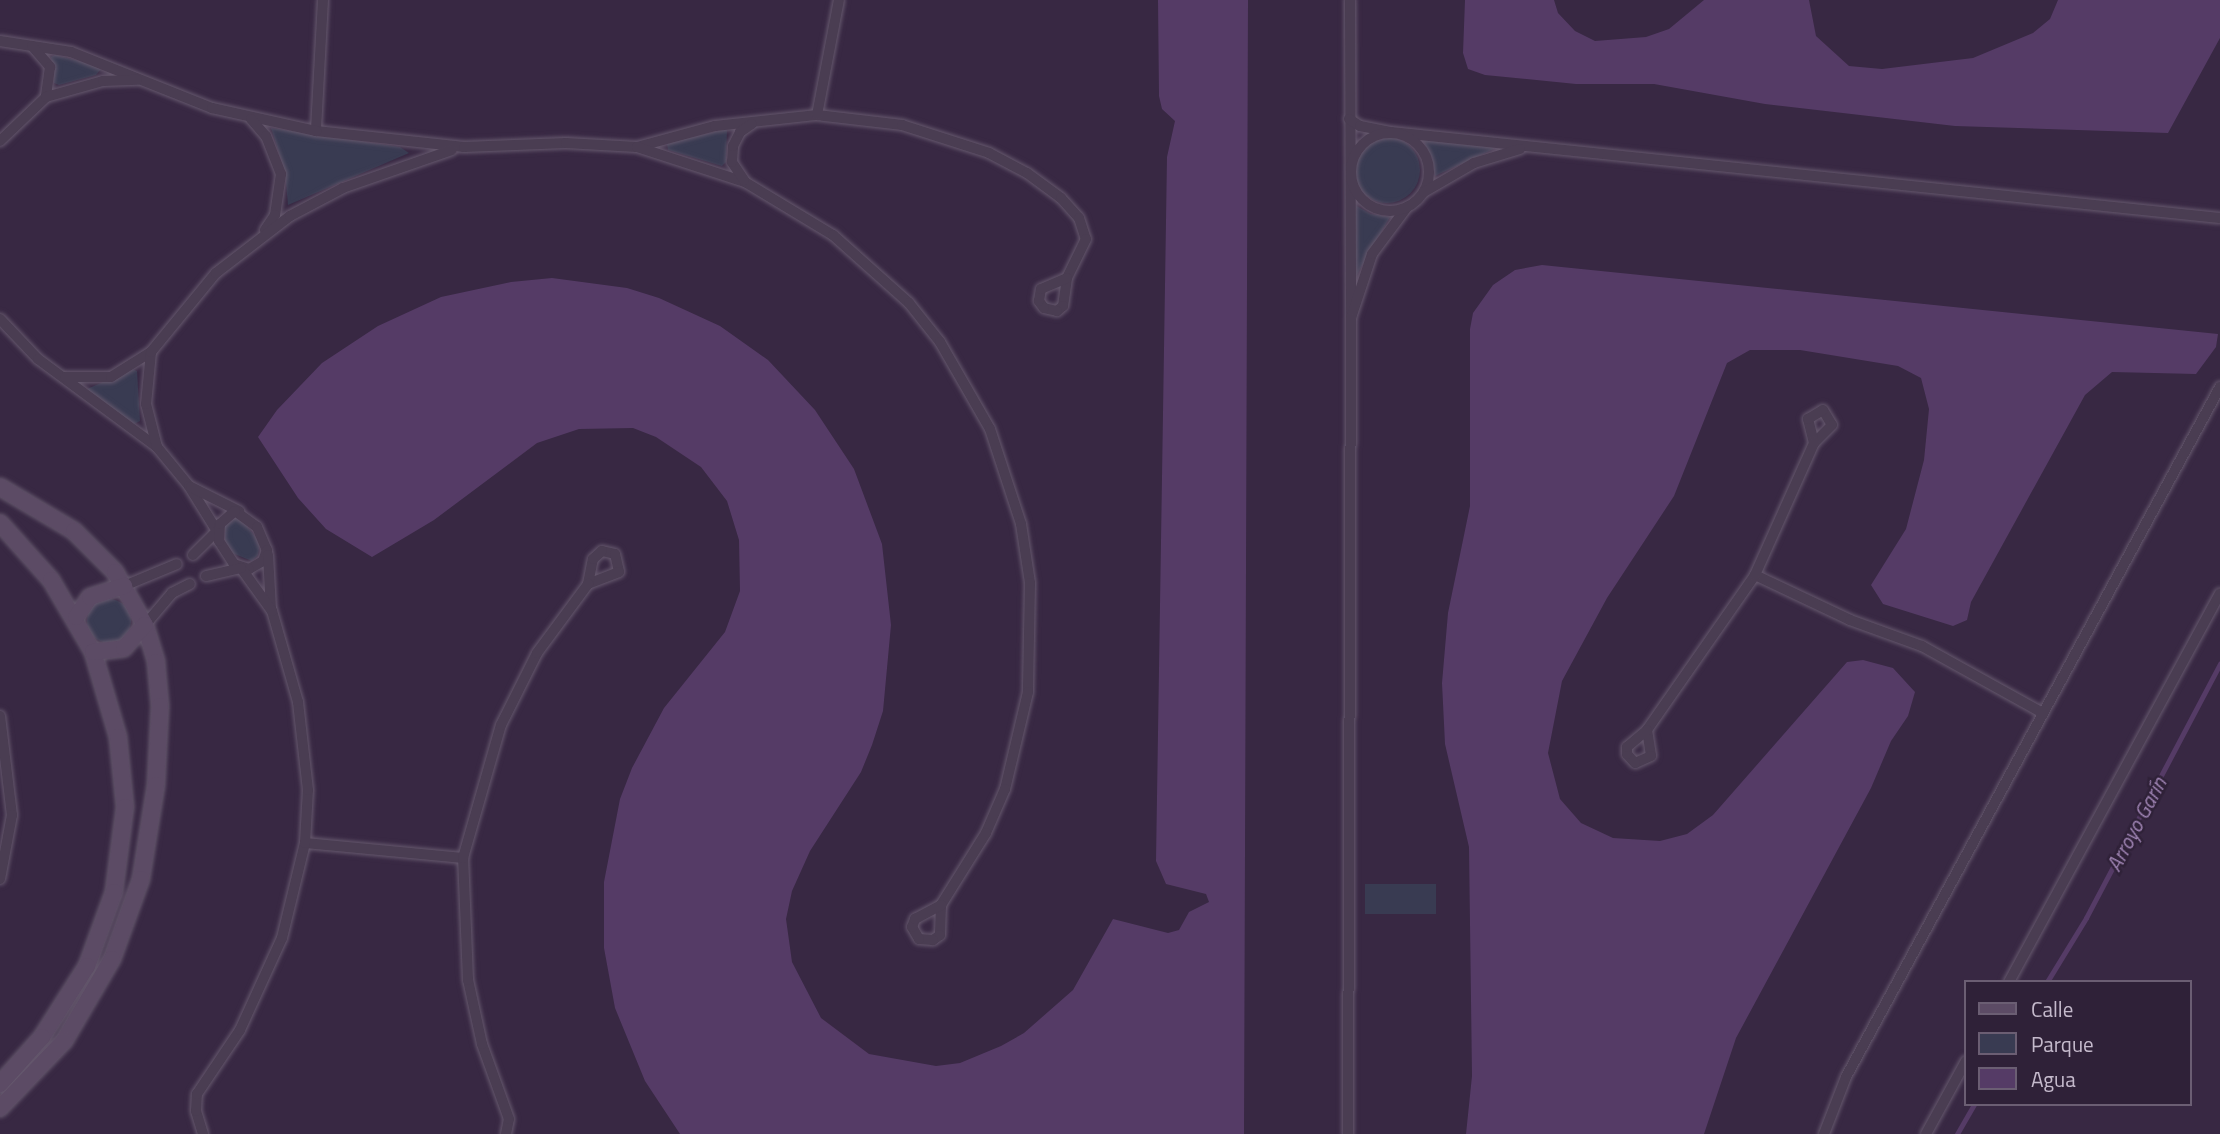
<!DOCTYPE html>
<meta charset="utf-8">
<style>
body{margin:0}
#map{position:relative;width:2220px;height:1134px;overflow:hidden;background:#382843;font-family:"Titillium Web",sans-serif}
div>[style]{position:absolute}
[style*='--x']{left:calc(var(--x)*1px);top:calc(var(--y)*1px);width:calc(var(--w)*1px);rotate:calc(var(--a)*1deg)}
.green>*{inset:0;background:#393b52}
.round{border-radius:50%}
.water>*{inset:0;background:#553b66}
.stream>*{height:4.5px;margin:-2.25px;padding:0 2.25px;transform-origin:2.25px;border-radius:2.25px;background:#553b66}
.roads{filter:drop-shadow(0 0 2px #65586d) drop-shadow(0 0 2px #65586d)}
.street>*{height:10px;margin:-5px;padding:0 5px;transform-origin:5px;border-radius:5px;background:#4a3d52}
.street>.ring{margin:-5px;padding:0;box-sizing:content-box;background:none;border:10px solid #4a3d52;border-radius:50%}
.secondary>*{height:16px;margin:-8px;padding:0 8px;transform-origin:8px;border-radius:8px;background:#5c4b65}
span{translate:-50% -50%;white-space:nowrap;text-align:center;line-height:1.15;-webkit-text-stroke:5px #2f2138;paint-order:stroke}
.water-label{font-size:21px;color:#9e83b2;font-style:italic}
.legend{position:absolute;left:1964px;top:980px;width:228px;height:126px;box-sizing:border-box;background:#2f2138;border:2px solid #6b5e73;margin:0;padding:9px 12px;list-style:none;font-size:21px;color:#c5bacc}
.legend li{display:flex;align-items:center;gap:14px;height:35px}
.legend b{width:35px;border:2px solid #6b5e73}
</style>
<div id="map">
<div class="green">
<i style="clip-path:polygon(55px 55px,99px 66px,100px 70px,96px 75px,59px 85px,54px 83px,51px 57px)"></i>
<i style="clip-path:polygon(271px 128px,400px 147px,409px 153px,288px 205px,285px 172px)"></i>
<i style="clip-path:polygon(727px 129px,726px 162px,722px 166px,668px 150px,667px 143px)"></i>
<i class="round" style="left:1354px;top:137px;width:66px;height:66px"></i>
<i style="clip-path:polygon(1423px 141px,1424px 139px,1498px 147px,1435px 176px,1432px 157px)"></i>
<i style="clip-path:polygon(1353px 204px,1371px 214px,1390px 217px,1355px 278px)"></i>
<i style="clip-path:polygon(132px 369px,137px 371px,140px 421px,132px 425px,85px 390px)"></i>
<i style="clip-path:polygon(239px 516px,260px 543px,258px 555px,252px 561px,232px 553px,225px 542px,225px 522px)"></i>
<i class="round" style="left:87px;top:599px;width:44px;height:44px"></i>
<i style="clip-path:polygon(1365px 884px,1436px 884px,1436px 914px,1365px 914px)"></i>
</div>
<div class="water">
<i style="clip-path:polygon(1158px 0,1248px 0,1244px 1134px,680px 1134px,645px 1081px,615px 1008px,604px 948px,604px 882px,620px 799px,632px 768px,664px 708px,725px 632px,740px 591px,739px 540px,727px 501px,701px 467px,656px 437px,633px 428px,579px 429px,537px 443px,434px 520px,372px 557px,326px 529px,298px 498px,258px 437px,277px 410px,322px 363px,378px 326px,441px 297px,511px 282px,552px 278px,627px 288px,659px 298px,720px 326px,768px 360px,815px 410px,854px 469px,882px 544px,891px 625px,883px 711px,872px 745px,861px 772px,810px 851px,792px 891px,786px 919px,792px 962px,821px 1018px,869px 1054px,936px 1066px,960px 1063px,1001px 1046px,1024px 1033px,1073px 990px,1113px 919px,1168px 933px,1179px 930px,1189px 912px,1209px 902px,1206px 894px,1166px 884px,1156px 861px,1167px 157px,1175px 121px,1162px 109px,1159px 96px)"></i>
<i style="clip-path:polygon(1465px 0,1554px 0,1558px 13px,1575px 31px,1595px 41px,1646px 37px,1669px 29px,1704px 0,1809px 0,1816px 36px,1849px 66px,1882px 69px,1973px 58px,2033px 33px,2050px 19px,2058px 0,2220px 0,2220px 38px,2168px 133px,1955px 126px,1765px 104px,1654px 84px,1576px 84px,1485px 75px,1468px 69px,1463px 53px)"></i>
<i style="clip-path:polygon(1542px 265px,2218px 334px,2216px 347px,2196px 374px,2112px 372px,2085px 395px,1971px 602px,1967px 620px,1953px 626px,1883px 604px,1871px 585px,1906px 529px,1924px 460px,1929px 409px,1921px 378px,1898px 366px,1800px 350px,1750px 350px,1727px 363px,1674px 496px,1607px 598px,1562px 681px,1548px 753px,1560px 799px,1581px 823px,1613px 838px,1660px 841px,1687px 834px,1713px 815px,1847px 662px,1863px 660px,1893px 668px,1915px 692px,1908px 716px,1891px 741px,1871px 788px,1736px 1038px,1704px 1134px,1466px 1134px,1472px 1076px,1469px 847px,1445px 744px,1442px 683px,1448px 613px,1470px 506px,1470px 329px,1473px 313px,1493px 285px,1515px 270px)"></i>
</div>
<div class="stream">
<i style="--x:2047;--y:982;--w:75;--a:-58.6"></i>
<i style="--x:2086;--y:918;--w:287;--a:-62.2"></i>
<i style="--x:1957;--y:1134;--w:34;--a:-60"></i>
</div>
<div class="roads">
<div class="street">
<i style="--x:323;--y:0;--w:131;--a:93.1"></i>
<i style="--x:316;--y:131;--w:149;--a:6.2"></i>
<i style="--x:464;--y:147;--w:102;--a:-2.2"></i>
<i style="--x:566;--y:143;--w:71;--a:3.2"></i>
<i style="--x:637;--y:147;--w:81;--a:-15.1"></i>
<i style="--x:715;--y:126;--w:103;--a:-6.2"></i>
<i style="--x:817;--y:115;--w:86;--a:6.7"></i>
<i style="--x:902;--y:125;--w:91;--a:17.8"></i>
<i style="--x:989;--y:153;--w:43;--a:27.8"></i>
<i style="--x:1027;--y:173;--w:42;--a:36.3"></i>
<i style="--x:1061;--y:198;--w:27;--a:48"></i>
<i style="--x:1079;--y:218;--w:22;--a:72"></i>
<i style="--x:1086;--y:239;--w:43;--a:116"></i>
<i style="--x:1350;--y:0;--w:318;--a:89.8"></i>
<i style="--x:1351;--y:318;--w:67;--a:-71.8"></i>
<i style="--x:1372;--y:254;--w:59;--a:-53.3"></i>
<i style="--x:0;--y:41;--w:72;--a:8.8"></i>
<i style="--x:71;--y:52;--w:152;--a:21.7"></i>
<i style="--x:212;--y:108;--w:107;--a:12.5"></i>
<i style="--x:32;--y:46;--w:28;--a:49"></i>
<i style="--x:50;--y:67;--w:30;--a:98"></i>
<i style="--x:817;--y:115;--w:117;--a:-79.2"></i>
<i style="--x:251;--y:119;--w:23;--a:49"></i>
<i style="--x:266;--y:136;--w:41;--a:68.5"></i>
<i style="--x:281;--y:174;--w:41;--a:98.3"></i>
<i style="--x:275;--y:215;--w:18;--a:124"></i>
<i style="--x:1349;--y:119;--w:13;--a:32"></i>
<i style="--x:1360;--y:126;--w:32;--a:11"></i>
<i style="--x:1391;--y:132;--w:833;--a:5.92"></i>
<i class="ring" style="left:1351px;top:133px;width:68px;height:68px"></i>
<i style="--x:0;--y:141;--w:64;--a:-43.7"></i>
<i style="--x:46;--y:97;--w:59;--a:-15.7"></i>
<i style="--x:103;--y:81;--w:34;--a:-2"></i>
<i style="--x:637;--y:147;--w:114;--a:18"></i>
<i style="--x:745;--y:182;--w:103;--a:31.1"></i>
<i style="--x:833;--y:235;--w:102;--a:41.8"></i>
<i style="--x:909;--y:303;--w:50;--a:51.5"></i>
<i style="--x:940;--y:342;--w:100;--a:60.1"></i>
<i style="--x:990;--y:429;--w:100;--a:71.9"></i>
<i style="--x:1021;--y:524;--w:60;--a:81.3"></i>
<i style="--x:1030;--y:583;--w:109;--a:91.1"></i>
<i style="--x:1028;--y:692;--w:100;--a:103.3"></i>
<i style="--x:1005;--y:789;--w:48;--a:113.4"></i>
<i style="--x:986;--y:833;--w:85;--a:122"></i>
<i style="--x:744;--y:180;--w:22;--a:-124"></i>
<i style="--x:732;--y:162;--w:16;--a:-86"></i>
<i style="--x:733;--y:146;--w:16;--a:-63"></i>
<i style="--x:740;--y:132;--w:14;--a:-34"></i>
<i style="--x:1424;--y:192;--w:58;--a:-30.1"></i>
<i style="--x:1474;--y:163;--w:48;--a:-16.9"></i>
<i style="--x:1067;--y:278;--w:28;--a:98"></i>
<i style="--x:1063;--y:306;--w:8;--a:140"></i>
<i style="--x:1057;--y:311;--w:13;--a:-167"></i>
<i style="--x:1044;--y:308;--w:9;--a:-126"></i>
<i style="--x:1039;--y:301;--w:12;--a:-81"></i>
<i style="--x:1041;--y:289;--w:28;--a:-23"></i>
<i style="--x:0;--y:319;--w:55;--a:46.5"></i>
<i style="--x:38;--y:359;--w:148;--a:36.5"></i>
<i style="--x:157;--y:447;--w:50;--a:50.6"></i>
<i style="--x:189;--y:486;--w:53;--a:58.1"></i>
<i style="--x:217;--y:531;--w:34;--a:135"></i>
<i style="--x:65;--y:377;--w:46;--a:0"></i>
<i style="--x:111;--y:377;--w:47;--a:-32"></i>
<i style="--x:1823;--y:410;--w:17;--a:59"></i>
<i style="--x:1832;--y:425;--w:25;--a:135"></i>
<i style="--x:1814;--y:443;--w:25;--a:-104"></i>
<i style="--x:1808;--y:419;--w:17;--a:-31"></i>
<i style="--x:157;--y:447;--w:44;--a:-104.3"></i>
<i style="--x:146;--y:404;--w:52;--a:-84.5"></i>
<i style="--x:151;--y:352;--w:102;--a:-50.6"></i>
<i style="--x:216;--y:273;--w:93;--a:-37.6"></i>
<i style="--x:290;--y:216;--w:60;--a:-27.8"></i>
<i style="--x:343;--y:188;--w:115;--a:-19.2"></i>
<i style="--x:191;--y:487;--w:54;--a:26.6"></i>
<i style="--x:235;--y:511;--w:27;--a:36"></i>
<i style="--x:257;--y:527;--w:25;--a:67"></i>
<i style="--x:267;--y:550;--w:12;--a:110"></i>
<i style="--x:263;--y:561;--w:16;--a:150"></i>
<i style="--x:249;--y:569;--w:16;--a:-162"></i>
<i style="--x:234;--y:564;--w:27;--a:-123"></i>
<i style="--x:219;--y:541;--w:17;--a:-87"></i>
<i style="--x:220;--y:524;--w:20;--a:-41"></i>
<i style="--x:602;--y:551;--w:13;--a:13"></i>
<i style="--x:615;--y:554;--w:18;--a:77"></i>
<i style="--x:619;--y:572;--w:33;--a:159"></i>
<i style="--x:588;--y:584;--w:25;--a:-79"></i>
<i style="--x:593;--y:559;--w:12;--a:-42"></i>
<i style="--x:268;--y:555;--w:54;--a:86.8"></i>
<i style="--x:1755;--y:575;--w:105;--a:25.3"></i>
<i style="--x:1850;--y:620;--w:77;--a:19.9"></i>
<i style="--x:1922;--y:646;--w:138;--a:29"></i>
<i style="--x:124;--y:586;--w:57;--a:-22.5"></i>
<i style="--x:145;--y:625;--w:42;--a:-49.8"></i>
<i style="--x:172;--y:593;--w:20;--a:-27"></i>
<i style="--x:0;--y:716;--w:100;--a:83.1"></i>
<i style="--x:12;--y:815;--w:65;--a:100.6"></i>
<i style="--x:1647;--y:730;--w:189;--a:-55.1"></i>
<i style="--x:1755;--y:575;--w:145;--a:-65.9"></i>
<i style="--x:1647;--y:730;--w:26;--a:81"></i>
<i style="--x:1651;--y:756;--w:17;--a:156"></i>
<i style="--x:1635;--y:763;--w:12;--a:-132"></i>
<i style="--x:1627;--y:754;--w:7;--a:-90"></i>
<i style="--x:1627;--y:747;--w:26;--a:-40"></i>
<i style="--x:305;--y:843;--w:159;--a:5.4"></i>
<i style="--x:941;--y:905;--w:30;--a:92"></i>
<i style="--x:940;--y:935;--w:9;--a:144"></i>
<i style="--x:933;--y:940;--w:14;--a:-176"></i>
<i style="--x:919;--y:939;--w:14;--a:-120"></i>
<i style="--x:912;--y:927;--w:9;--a:-69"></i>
<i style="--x:915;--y:919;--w:30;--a:-28"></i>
<i style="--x:2009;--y:982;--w:442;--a:-61.5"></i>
<i style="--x:203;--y:1134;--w:24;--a:-107"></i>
<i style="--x:196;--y:1111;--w:17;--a:-87"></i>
<i style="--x:197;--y:1094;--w:77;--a:-56.1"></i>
<i style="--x:240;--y:1030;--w:101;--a:-65.5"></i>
<i style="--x:282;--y:938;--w:98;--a:-76.4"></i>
<i style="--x:305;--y:843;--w:53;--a:-86.8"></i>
<i style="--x:308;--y:790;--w:89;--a:-96.5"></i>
<i style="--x:298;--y:702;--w:95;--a:-105.9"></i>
<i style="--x:272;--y:611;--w:53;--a:-125.8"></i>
<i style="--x:241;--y:568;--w:36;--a:167"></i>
<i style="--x:506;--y:1134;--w:15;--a:-79"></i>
<i style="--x:509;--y:1119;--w:80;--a:-109.8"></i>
<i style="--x:482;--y:1044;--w:66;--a:-102.3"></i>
<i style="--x:468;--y:980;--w:122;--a:-92.3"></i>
<i style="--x:463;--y:858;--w:138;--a:-74.1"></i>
<i style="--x:501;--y:725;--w:80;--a:-63.4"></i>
<i style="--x:537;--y:653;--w:86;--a:-53.5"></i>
<i style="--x:1348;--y:1134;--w:816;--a:-89.79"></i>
<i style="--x:1824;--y:1134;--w:61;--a:-68.9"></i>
<i style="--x:1846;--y:1077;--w:785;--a:-61.54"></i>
<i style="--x:1926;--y:1134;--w:83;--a:-61.3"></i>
</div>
<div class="secondary">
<i style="--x:0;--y:487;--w:86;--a:30.7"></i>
<i style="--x:74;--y:531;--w:58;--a:45"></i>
<i style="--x:115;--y:572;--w:61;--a:60.5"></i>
<i style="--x:145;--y:625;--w:39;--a:73"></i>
<i style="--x:156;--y:662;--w:44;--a:84.8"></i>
<i style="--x:160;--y:706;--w:79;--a:92.9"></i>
<i style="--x:156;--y:785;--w:95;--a:99.1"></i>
<i style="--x:141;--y:879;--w:85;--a:109.9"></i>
<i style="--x:112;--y:959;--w:95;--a:120.3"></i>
<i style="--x:64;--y:1041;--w:93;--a:133.7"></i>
<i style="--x:0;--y:523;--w:76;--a:48.2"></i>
<i style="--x:51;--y:580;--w:83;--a:59.7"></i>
<i style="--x:93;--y:652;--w:89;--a:73.6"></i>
<i style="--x:118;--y:737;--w:70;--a:84.3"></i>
<i style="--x:125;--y:807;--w:86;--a:97.4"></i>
<i style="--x:114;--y:892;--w:79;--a:110"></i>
<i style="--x:87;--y:966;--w:84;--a:122.4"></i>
<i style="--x:42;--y:1037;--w:63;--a:131.8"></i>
<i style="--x:76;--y:617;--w:24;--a:-55"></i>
<i style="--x:90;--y:597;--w:36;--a:-18"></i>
<i style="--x:93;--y:652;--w:31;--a:-7"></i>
<i style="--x:124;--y:648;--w:31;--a:-48"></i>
</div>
</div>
<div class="water-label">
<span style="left:2136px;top:824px;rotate:-62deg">Arroyo Garín</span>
</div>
<ul class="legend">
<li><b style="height:9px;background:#5c4b65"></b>Calle</li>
<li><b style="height:19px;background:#393b52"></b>Parque</li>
<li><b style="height:19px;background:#553b66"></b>Agua</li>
</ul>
</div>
